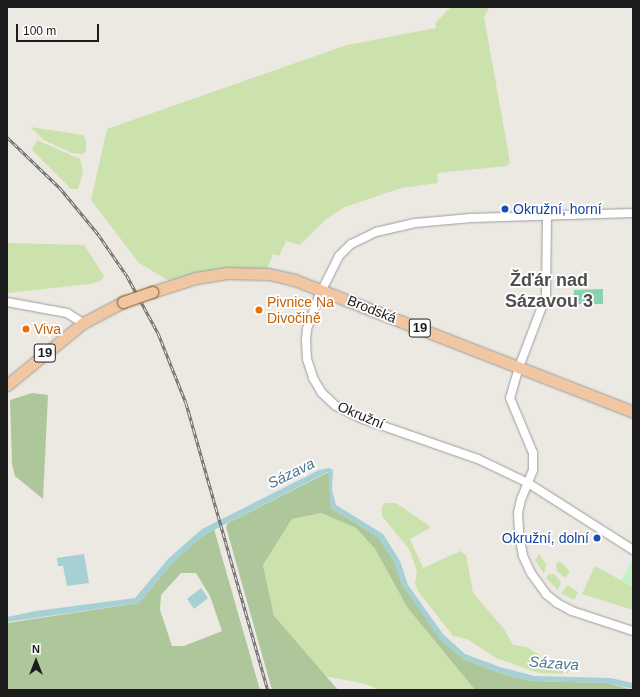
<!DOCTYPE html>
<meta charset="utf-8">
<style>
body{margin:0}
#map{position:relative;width:640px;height:697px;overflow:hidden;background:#ece8e2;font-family:Helvetica,sans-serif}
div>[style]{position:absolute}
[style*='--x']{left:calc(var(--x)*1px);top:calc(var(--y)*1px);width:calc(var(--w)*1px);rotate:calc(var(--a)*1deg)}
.grass>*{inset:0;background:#cce2ad}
.forest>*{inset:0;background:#adc79b}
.park>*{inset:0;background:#c4f3c3}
.pitch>*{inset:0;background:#88d3ae}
.water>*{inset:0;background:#a7d0d5}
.roads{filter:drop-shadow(0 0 1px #9d9d9d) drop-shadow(0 0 1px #9d9d9d)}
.minor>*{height:8px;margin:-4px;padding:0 4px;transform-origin:4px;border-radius:4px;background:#fff}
.major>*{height:11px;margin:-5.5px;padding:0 5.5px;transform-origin:5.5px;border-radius:5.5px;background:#f1c6a2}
.rail>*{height:3px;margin-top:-1.5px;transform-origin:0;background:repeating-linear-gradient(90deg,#fff 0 4.5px,#6a6a6a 0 9px);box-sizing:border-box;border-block:1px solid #6a6a6a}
.bridges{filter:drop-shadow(0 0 1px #84510f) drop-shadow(0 0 1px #84510f)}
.major-bridge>*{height:11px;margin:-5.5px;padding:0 5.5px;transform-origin:5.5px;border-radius:5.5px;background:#f1c6a2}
.dots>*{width:11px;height:11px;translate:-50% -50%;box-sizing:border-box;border:2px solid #fff;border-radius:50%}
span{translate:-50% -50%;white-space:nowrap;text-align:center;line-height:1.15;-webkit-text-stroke:3.5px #fff;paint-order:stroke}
.shield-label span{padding:1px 3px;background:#fff;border:1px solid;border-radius:3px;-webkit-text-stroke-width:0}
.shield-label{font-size:13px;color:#1c1c1c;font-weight:700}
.transit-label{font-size:14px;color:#164399}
.left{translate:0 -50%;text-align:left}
.right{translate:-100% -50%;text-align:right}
.food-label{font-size:14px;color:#c56008}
.street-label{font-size:14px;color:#1c1c1c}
.water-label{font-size:15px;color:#4c7792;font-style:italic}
.district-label{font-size:18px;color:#4f4f4f;font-weight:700}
.frame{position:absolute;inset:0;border:8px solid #1c1c1c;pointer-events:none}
.north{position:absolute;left:16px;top:641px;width:40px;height:40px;-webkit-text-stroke:3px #fff;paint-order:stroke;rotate:0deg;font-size:11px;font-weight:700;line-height:16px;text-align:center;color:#1c1c1c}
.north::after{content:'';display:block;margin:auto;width:14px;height:18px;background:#1c1c1c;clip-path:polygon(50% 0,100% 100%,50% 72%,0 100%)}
.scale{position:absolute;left:16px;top:24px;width:83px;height:18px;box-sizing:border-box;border:2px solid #1c1c1c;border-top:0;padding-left:5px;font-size:12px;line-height:14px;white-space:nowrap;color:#1c1c1c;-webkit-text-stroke:3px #fff;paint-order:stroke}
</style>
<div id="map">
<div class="grass">
<i style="clip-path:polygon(451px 7px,489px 7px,484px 17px,510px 162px,507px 166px,437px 173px,438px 183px,401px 188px,345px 207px,326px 219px,300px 245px,286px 241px,279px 256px,273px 254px,267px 269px,216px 269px,169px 281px,139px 263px,91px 200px,107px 129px,347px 45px,436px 28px,435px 23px)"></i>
<i style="clip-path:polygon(30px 127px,83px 135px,86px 140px,86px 151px,83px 154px,72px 153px,44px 140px)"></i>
<i style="clip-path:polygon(37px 140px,80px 159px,83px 172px,78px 189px,71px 189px,32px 150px)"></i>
<i style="clip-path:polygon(7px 243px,84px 245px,104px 276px,100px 281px,90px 284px,7px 293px)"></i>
<i style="clip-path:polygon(386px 503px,396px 503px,428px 525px,430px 528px,410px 539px,423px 568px,460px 551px,466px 555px,473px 593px,504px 629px,513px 645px,527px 647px,545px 659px,574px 667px,566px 674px,539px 673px,496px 658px,467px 639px,453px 636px,418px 591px,415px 583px,417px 571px,409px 549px,382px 516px,382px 506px)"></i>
<i style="clip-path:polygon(321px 513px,356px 528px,375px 549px,407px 607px,475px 690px,380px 690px,365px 684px,325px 676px,277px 621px,274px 616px,263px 565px,292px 519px)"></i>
<i style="clip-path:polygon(539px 554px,546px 564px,544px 574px,535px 560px)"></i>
<i style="clip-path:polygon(559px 561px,570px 571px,565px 578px,557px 571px,556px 564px)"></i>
<i style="clip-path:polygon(595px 566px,633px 587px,633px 610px,582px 594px)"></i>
<i style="clip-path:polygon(549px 574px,554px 574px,561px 582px,558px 590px,546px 578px)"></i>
<i style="clip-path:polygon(568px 585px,578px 593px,574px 600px,561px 593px)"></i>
</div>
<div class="forest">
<i style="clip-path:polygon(32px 393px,48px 395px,43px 499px,15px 476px,12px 464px,10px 400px)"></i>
<i style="clip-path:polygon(329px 472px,331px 508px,378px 537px,394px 561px,403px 586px,463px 659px,503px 674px,531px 681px,607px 683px,633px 690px,475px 690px,407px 607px,375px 549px,356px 528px,321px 513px,292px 519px,263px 565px,274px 616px,338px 690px,272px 690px,226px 527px,228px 523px)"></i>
<i style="clip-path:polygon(evenodd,214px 529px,260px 690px,7px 690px,7px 623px,139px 603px,172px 563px,201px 537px,214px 529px,181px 573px,196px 573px,210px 596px,222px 631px,184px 646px,172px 646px,160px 610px,161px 595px,181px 573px)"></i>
</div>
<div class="park">
<i style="clip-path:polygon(633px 559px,633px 587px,621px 581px)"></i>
</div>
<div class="pitch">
<i style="clip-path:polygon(603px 289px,603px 304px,573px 304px,574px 290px)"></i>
</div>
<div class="water">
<i style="clip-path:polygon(329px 468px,333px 470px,332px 490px,336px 505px,383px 534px,400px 561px,408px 585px,443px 634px,465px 654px,500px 667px,534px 676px,611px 678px,633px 683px,633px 689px,607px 683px,531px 681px,503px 674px,463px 659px,440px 640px,419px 609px,401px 583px,394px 561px,378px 537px,331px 508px,328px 472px,206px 534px,172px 563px,139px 603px,7px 622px,7px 617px,36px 611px,135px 598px,168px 559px,202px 529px,319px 470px)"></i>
<i style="clip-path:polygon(84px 554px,89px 583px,67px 586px,63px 566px,58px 566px,57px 558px)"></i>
<i style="clip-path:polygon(201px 588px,208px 598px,194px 609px,187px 599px)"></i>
</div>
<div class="roads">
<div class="minor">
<i style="--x:633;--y:213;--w:162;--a:178.2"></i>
<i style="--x:471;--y:218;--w:56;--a:174.9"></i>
<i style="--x:415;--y:223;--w:40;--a:167"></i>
<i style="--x:376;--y:232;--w:28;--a:154"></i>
<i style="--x:351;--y:244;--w:17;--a:135"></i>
<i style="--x:339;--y:256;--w:45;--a:116.6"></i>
<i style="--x:319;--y:296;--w:35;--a:110"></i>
<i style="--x:307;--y:329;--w:11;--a:95"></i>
<i style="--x:306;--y:340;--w:19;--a:87"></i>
<i style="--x:307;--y:359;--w:20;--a:72"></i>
<i style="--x:313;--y:378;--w:17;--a:59"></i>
<i style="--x:322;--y:393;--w:19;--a:43"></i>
<i style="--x:336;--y:406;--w:30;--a:26"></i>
<i style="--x:363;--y:419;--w:122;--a:19.2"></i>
<i style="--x:478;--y:459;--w:55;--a:25.6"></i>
<i style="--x:528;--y:483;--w:125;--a:32.5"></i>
<i style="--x:547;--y:215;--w:81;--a:90.7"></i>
<i style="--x:546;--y:296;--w:76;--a:110.8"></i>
<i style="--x:519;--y:367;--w:32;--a:106"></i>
<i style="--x:510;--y:398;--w:60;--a:67.3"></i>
<i style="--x:533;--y:453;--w:17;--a:90"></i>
<i style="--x:533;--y:470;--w:31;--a:112"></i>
<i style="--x:521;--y:499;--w:14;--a:102"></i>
<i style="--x:518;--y:513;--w:22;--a:87"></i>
<i style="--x:519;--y:535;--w:21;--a:79"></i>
<i style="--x:523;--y:556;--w:19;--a:65"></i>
<i style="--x:531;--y:573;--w:26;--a:54"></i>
<i style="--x:546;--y:594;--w:14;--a:39"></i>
<i style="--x:557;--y:603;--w:17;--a:28"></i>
<i style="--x:572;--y:611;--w:64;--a:18.2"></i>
<i style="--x:7;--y:302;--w:61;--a:10.4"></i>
<i style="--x:67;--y:313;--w:19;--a:32"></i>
</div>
<div class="major">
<i style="--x:152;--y:292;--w:46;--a:-17.7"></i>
<i style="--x:196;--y:278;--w:30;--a:-9"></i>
<i style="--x:226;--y:273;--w:43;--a:1.3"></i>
<i style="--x:269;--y:274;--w:27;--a:13"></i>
<i style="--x:295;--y:280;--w:363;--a:21.3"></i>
<i style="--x:7;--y:385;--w:98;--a:-39.2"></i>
<i style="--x:83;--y:323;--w:45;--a:-27.7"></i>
</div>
</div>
<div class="rail">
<i style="--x:7;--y:137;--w:74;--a:43.9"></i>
<i style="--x:60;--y:188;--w:60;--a:50.4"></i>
<i style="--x:98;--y:234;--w:51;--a:55.4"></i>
<i style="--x:127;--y:276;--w:65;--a:61.5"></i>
<i style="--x:158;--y:333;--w:75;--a:68.2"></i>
<i style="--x:186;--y:403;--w:298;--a:74.1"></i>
</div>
<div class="bridges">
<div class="major-bridge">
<i style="--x:123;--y:302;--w:31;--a:-19"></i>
</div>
</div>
<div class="dots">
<i style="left:505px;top:209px;background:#1a4fb4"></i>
<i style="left:259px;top:310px;background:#e8710a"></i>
<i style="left:26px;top:329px;background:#e8710a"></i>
<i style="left:597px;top:538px;background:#1a4fb4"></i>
</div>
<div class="shield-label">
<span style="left:420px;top:328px">19</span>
<span style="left:45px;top:353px">19</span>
</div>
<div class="transit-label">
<span class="left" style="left:513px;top:209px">Okružní, horní</span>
<span class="right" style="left:589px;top:538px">Okružní, dolní</span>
</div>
<div class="food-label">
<span class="left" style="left:267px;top:310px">Pivnice Na<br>Divočině</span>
<span class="left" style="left:34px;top:329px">Viva</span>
</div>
<div class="street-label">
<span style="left:372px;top:309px;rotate:22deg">Brodská</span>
<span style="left:361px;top:415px;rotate:23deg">Okružní</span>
</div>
<div class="water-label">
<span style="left:291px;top:473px;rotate:-26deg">Sázava</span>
<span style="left:554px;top:663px;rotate:4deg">Sázava</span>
</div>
<div class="district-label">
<span style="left:549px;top:291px">Žďár nad<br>Sázavou 3</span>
</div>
<div class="frame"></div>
<div class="north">N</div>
<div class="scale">100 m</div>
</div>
